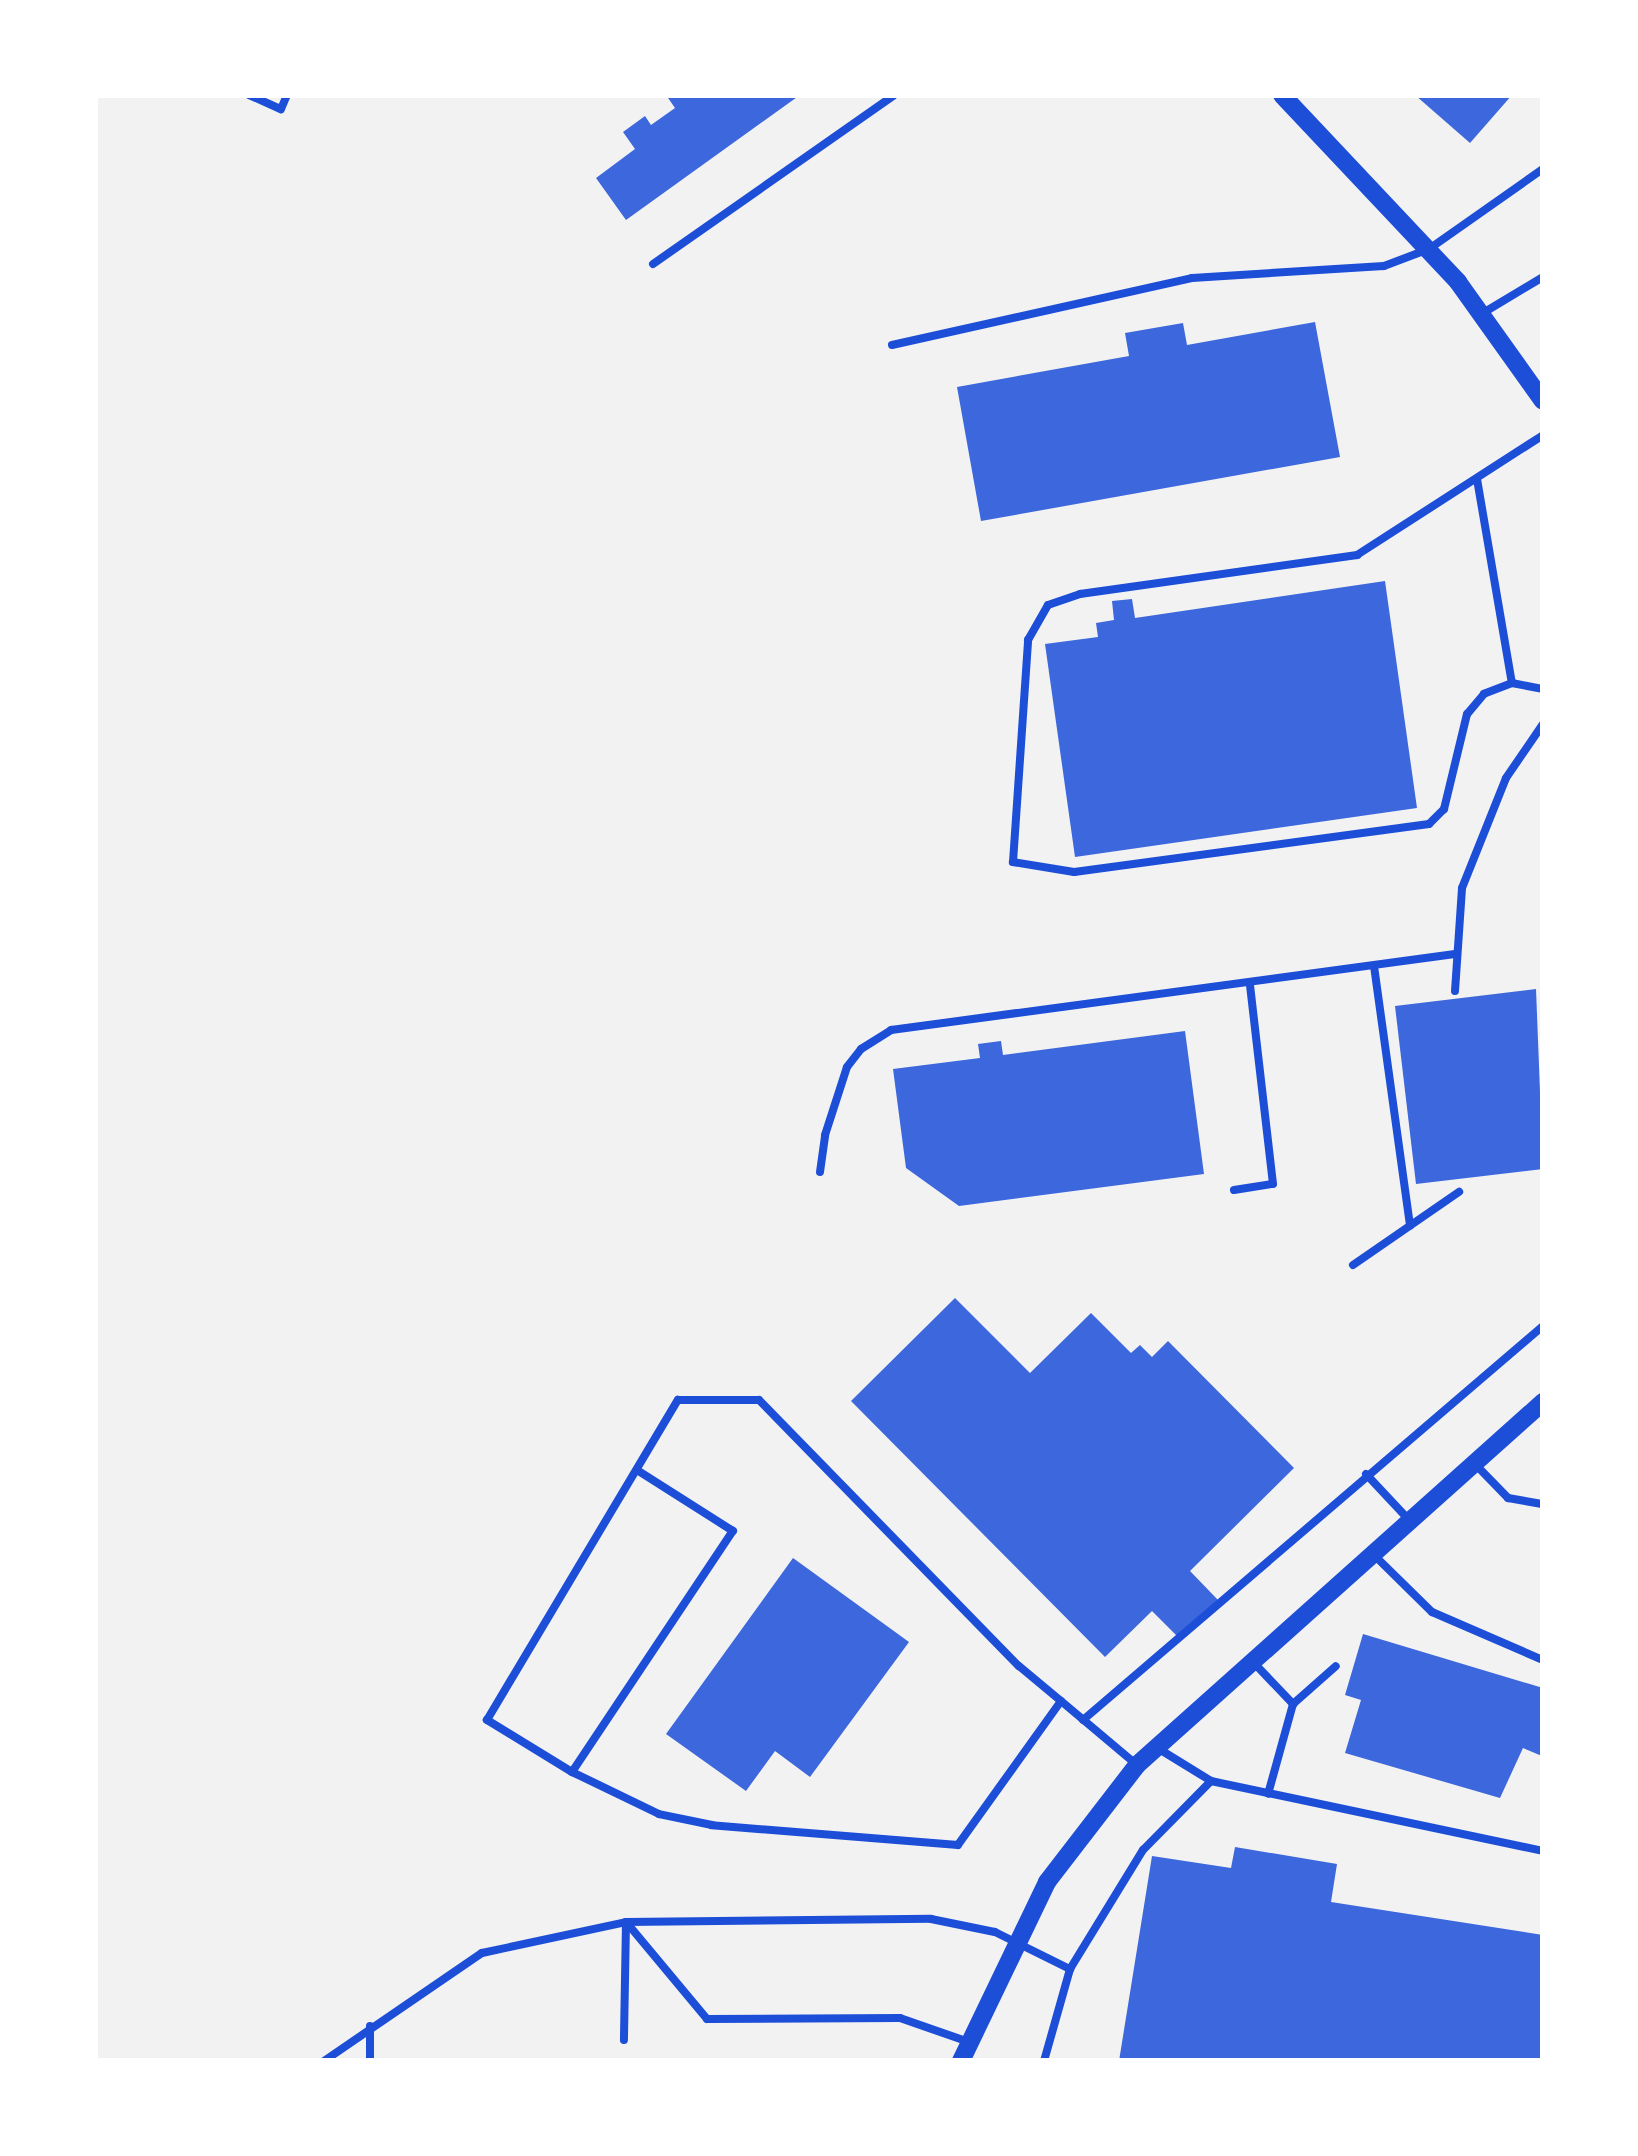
<!DOCTYPE html>
<style>
body{margin:0}
#map{position:relative;width:1638px;height:2156px;overflow:hidden;background:#f2f2f2;font-family:Montserrat,sans-serif}
div>[style]{position:absolute}
[style*='--x']{left:calc(var(--x)*1px);top:calc(var(--y)*1px);width:calc(var(--w)*1px);rotate:calc(var(--a)*1deg)}
.building>*{inset:0;background:#3d67dc}
.service>*{height:8px;margin:-4px;padding:0 4px;transform-origin:4px;border-radius:4px;background:#1d4ed8}
.tertiary>*{height:18px;margin:-9px;padding:0 9px;transform-origin:9px;border-radius:9px;background:#1d4ed8}
span{translate:-50% -50%;white-space:nowrap;text-align:center;line-height:1.15;-webkit-text-stroke:9px #fff;paint-order:stroke}
.frame{position:absolute;inset:0;border:98px solid #fff;pointer-events:none}
</style>
<div id="map">
<div class="building">
<i style="clip-path:polygon(666px 95px,800px 95px,626px 220px,596px 178px,635px 149px,623px 132px,645px 116px,651px 125px,675px 108px)"></i>
<i style="clip-path:polygon(1415px 95px,1512px 95px,1470px 143px)"></i>
<i style="clip-path:polygon(1315px 322px,1340px 457px,981px 521px,957px 387px,1129px 356px,1125px 333px,1183px 323px,1187px 345px)"></i>
<i style="clip-path:polygon(1385px 581px,1417px 808px,1075px 857px,1045px 644px,1098px 637px,1096px 623px,1114px 620px,1112px 601px,1132px 599px,1135px 618px)"></i>
<i style="clip-path:polygon(1536px 989px,1543px 1169px,1416px 1184px,1395px 1006px)"></i>
<i style="clip-path:polygon(1185px 1031px,1204px 1174px,959px 1206px,906px 1168px,893px 1069px,980px 1058px,978px 1044px,1001px 1041px,1003px 1055px)"></i>
<i style="clip-path:polygon(955px 1298px,1030px 1373px,1091px 1313px,1131px 1353px,1140px 1345px,1152px 1357px,1168px 1341px,1294px 1468px,1190px 1571px,1218px 1600px,1179px 1638px,1152px 1611px,1105px 1657px,851px 1401px)"></i>
<i style="clip-path:polygon(793px 1558px,909px 1642px,810px 1777px,775px 1751px,746px 1791px,666px 1734px)"></i>
<i style="clip-path:polygon(1363px 1634px,1543px 1688px,1542px 1756px,1523px 1748px,1500px 1798px,1345px 1753px,1361px 1700px,1345px 1695px)"></i>
<i style="clip-path:polygon(1235px 1847px,1337px 1864px,1331px 1902px,1543px 1935px,1543px 2061px,1119px 2061px,1152px 1856px,1231px 1868px)"></i>
</div>
<div class="service">
<i style="--x:249;--y:95;--w:35;--a:24"></i>
<i style="--x:281;--y:109;--w:15;--a:-67"></i>
<i style="--x:653;--y:264;--w:294;--a:-35"></i>
<i style="--x:1483;--y:313;--w:70;--a:-31"></i>
<i style="--x:892;--y:345;--w:307;--a:-12.6"></i>
<i style="--x:1192;--y:278;--w:192;--a:-3.6"></i>
<i style="--x:1384;--y:266;--w:48;--a:-20.7"></i>
<i style="--x:1429;--y:249;--w:139;--a:-35.1"></i>
<i style="--x:1477;--y:479;--w:207;--a:80.3"></i>
<i style="--x:1512;--y:683;--w:32;--a:11"></i>
<i style="--x:1512;--y:683;--w:30;--a:159"></i>
<i style="--x:1484;--y:694;--w:26;--a:130"></i>
<i style="--x:1467;--y:714;--w:98;--a:103.6"></i>
<i style="--x:1444;--y:809;--w:21;--a:135"></i>
<i style="--x:1429;--y:824;--w:358;--a:172.3"></i>
<i style="--x:1074;--y:872;--w:62;--a:-170.7"></i>
<i style="--x:1013;--y:862;--w:223;--a:-86.1"></i>
<i style="--x:1028;--y:640;--w:40;--a:-60.3"></i>
<i style="--x:1048;--y:605;--w:34;--a:-19"></i>
<i style="--x:1080;--y:594;--w:280;--a:-8"></i>
<i style="--x:1357;--y:555;--w:221;--a:-32.8"></i>
<i style="--x:1374;--y:966;--w:262;--a:82.1"></i>
<i style="--x:1455;--y:991;--w:103;--a:-86.1"></i>
<i style="--x:1462;--y:888;--w:118;--a:-68.2"></i>
<i style="--x:1506;--y:778;--w:65;--a:-55.6"></i>
<i style="--x:820;--y:1172;--w:37;--a:-82"></i>
<i style="--x:825;--y:1135;--w:71;--a:-72.1"></i>
<i style="--x:847;--y:1067;--w:23;--a:-52"></i>
<i style="--x:861;--y:1049;--w:36;--a:-32"></i>
<i style="--x:891;--y:1030;--w:569;--a:-7.67"></i>
<i style="--x:1234;--y:1190;--w:39;--a:-9"></i>
<i style="--x:1273;--y:1184;--w:200;--a:-96.6"></i>
<i style="--x:1353;--y:1265;--w:129;--a:-34.6"></i>
<i style="--x:1474;--y:1463;--w:49;--a:45.8"></i>
<i style="--x:1508;--y:1498;--w:36;--a:10"></i>
<i style="--x:1366;--y:1474;--w:63;--a:46.9"></i>
<i style="--x:1375;--y:1556;--w:80;--a:44.5"></i>
<i style="--x:1432;--y:1612;--w:121;--a:23.4"></i>
<i style="--x:1254;--y:1663;--w:57;--a:46.4"></i>
<i style="--x:1293;--y:1704;--w:93;--a:105.5"></i>
<i style="--x:1061;--y:1701;--w:177;--a:125.6"></i>
<i style="--x:958;--y:1845;--w:247;--a:-175.4"></i>
<i style="--x:712;--y:1825;--w:54;--a:-168.3"></i>
<i style="--x:659;--y:1814;--w:97;--a:-154.2"></i>
<i style="--x:572;--y:1772;--w:100;--a:-148.5"></i>
<i style="--x:487;--y:1720;--w:373;--a:-59.2"></i>
<i style="--x:678;--y:1400;--w:81;--a:0"></i>
<i style="--x:759;--y:1400;--w:372;--a:45.7"></i>
<i style="--x:1019;--y:1666;--w:55;--a:39.8"></i>
<i style="--x:1061;--y:1701;--w:99;--a:40.1"></i>
<i style="--x:1293;--y:1704;--w:57;--a:-41.5"></i>
<i style="--x:1083;--y:1720;--w:606;--a:-40.58"></i>
<i style="--x:1159;--y:1749;--w:61;--a:31.6"></i>
<i style="--x:1211;--y:1781;--w:339;--a:11.9"></i>
<i style="--x:572;--y:1772;--w:290;--a:-56.3"></i>
<i style="--x:733;--y:1531;--w:114;--a:-147.6"></i>
<i style="--x:626;--y:1922;--w:305;--a:-0.6"></i>
<i style="--x:931;--y:1919;--w:65;--a:11.5"></i>
<i style="--x:995;--y:1932;--w:84;--a:26.3"></i>
<i style="--x:1070;--y:1969;--w:140;--a:-58.5"></i>
<i style="--x:1143;--y:1850;--w:97;--a:-45.4"></i>
<i style="--x:627;--y:1923;--w:125;--a:50.2"></i>
<i style="--x:707;--y:2019;--w:193;--a:-0.3"></i>
<i style="--x:900;--y:2018;--w:73;--a:19.2"></i>
<i style="--x:324;--y:2061;--w:191;--a:-34.4"></i>
<i style="--x:482;--y:1953;--w:147;--a:-12.1"></i>
<i style="--x:626;--y:1922;--w:118;--a:91"></i>
<i style="--x:370;--y:2061;--w:35;--a:-90"></i>
<i style="--x:1044;--y:2061;--w:96;--a:-74.2"></i>
</div>
<div class="tertiary">
<i style="--x:1282;--y:95;--w:257;--a:46.7"></i>
<i style="--x:1458;--y:282;--w:146;--a:54.5"></i>
<i style="--x:961;--y:2061;--w:199;--a:-64.3"></i>
<i style="--x:1047;--y:1882;--w:148;--a:-52.4"></i>
<i style="--x:1137;--y:1765;--w:545;--a:-41.8"></i>
</div>
<div class="frame"></div>
</div>
